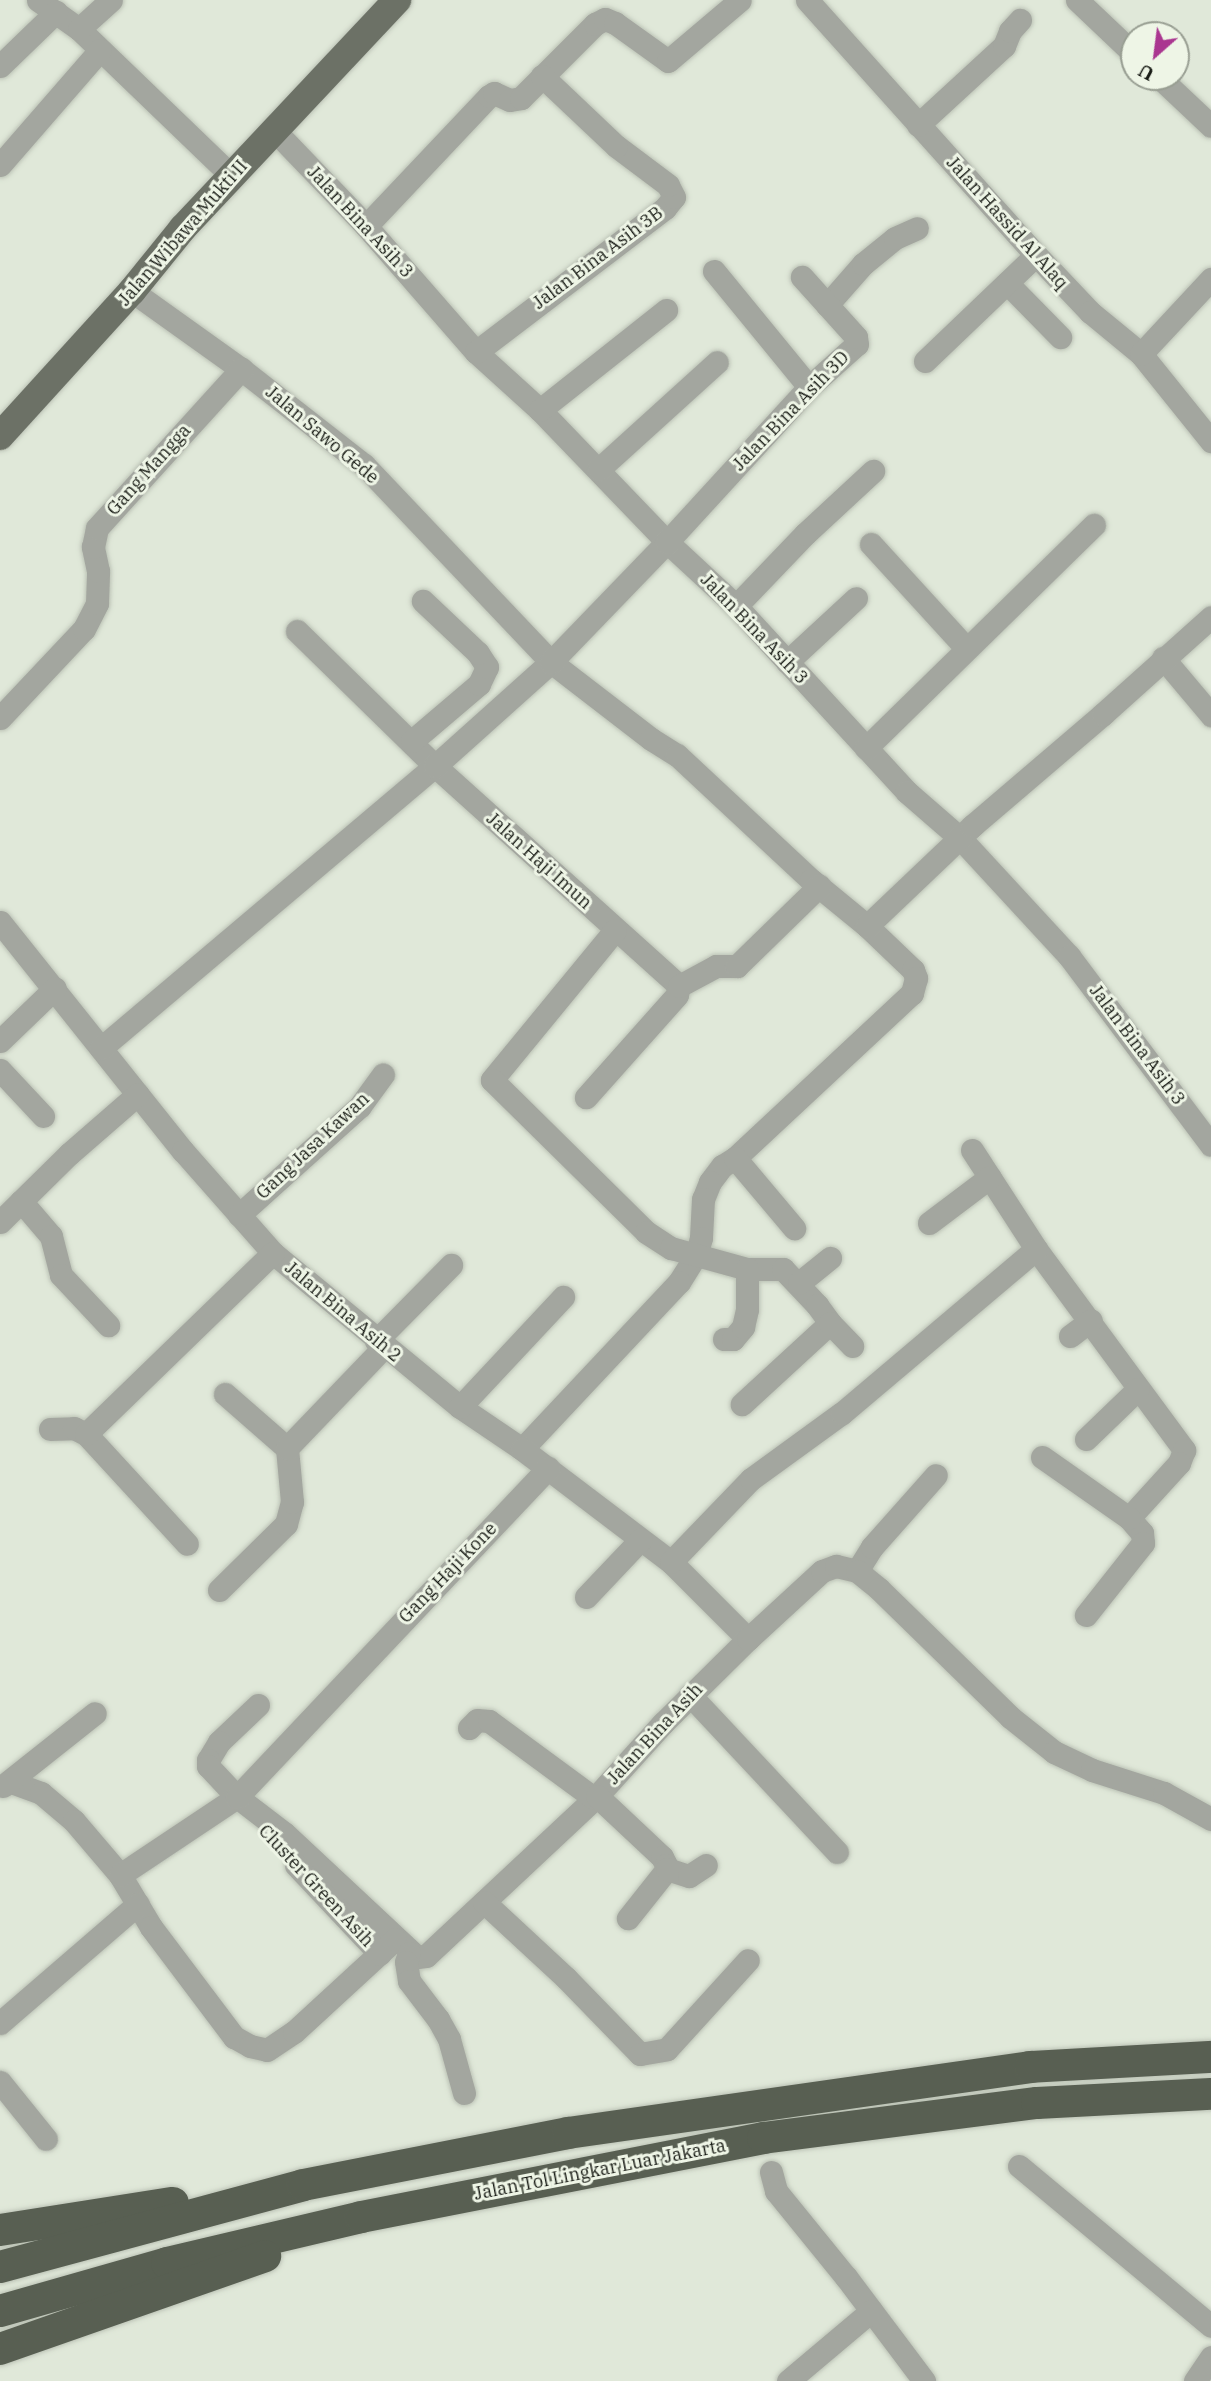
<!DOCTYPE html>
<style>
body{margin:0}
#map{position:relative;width:1211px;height:2381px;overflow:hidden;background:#e0e8d9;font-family:"IBM Plex Serif",serif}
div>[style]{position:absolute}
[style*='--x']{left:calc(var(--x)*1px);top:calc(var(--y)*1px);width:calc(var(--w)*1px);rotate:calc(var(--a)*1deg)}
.roads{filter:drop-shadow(0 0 2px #bcc3b6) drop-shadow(0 0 2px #bcc3b6)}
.minor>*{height:23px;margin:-11.5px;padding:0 11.5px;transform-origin:11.5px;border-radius:11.5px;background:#a3a69f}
.major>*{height:28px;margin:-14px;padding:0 14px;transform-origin:14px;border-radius:14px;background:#6c7166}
.highway>*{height:32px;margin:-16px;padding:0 16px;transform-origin:16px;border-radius:16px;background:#585f52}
span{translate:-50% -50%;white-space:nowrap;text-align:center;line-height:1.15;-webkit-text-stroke:6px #eef5e6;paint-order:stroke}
.street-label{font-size:18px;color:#181b15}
.north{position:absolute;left:1120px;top:21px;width:70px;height:70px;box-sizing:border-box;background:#eef5e6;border:2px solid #989e92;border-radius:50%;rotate:208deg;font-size:19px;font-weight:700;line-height:28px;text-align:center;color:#181b15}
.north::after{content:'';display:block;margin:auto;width:24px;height:32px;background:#aa3690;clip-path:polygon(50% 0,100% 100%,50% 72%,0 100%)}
</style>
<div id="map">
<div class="roads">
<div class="minor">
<i style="--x:38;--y:0;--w:50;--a:35.3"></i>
<i style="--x:79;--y:29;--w:212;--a:43.9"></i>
<i style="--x:807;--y:0;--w:343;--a:48.1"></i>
<i style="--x:1036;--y:255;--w:79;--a:46.5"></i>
<i style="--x:1090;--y:312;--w:66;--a:39.5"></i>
<i style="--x:1141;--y:354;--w:112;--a:51.2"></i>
<i style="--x:1077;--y:0;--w:79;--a:43.5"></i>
<i style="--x:79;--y:29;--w:43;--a:-42.2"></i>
<i style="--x:0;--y:66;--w:78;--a:-44"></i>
<i style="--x:1159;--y:77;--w:71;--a:43.3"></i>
<i style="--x:918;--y:125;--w:117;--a:-42.6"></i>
<i style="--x:1004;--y:46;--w:16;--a:-68"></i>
<i style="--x:1010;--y:31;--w:15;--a:-48"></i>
<i style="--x:275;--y:131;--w:132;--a:46.2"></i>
<i style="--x:366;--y:226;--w:167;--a:48.9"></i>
<i style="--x:476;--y:352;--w:86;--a:42.2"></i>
<i style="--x:540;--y:410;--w:183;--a:46.1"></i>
<i style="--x:667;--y:542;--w:94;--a:42.8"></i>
<i style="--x:736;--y:606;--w:253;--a:47.4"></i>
<i style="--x:907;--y:792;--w:70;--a:41"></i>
<i style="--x:960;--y:838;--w:161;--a:47.3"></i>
<i style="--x:1069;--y:956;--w:236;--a:53.1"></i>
<i style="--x:0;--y:165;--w:152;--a:-49"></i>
<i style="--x:366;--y:226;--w:179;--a:-46.6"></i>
<i style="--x:489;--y:96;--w:6;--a:-31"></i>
<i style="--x:494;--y:93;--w:17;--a:24"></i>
<i style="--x:510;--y:100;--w:11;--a:-10"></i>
<i style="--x:521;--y:98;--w:105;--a:-45"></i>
<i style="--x:595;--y:24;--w:11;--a:-27"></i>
<i style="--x:605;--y:19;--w:11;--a:22"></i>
<i style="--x:615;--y:23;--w:65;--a:35.6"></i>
<i style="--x:668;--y:61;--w:94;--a:-40.3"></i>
<i style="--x:714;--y:271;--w:150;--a:50.7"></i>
<i style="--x:1007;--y:283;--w:76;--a:45.5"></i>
<i style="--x:132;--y:291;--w:134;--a:35.6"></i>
<i style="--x:241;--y:369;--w:156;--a:38"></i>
<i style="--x:364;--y:465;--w:272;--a:46.5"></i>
<i style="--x:551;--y:662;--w:126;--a:37.6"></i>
<i style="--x:651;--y:739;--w:31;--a:32"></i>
<i style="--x:677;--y:755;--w:183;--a:43"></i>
<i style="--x:811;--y:880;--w:72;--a:39.4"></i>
<i style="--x:867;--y:926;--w:64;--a:43.7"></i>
<i style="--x:913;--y:970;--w:9;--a:69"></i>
<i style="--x:916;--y:978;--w:16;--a:105"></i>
<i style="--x:912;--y:993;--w:242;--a:137"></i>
<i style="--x:735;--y:1158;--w:15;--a:148"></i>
<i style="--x:722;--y:1166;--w:20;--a:127"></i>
<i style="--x:710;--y:1182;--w:18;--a:112"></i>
<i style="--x:703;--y:1199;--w:39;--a:93"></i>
<i style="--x:701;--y:1238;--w:18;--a:106"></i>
<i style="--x:696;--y:1255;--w:32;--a:122"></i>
<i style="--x:679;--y:1282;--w:229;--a:133.2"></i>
<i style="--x:827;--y:305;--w:55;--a:-48.7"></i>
<i style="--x:863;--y:264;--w:41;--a:-39.1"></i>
<i style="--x:895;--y:238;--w:24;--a:-24"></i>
<i style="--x:476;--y:352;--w:238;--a:-37.3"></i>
<i style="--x:665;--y:208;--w:14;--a:-51"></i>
<i style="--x:674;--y:197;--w:13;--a:-117"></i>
<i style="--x:668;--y:185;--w:65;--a:-143.1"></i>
<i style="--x:616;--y:146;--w:102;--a:-136.6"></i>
<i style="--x:1141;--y:354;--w:103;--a:-47"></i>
<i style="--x:925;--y:361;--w:153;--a:-43.7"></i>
<i style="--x:540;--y:410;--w:161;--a:-38.4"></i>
<i style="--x:599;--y:469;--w:159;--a:-42.2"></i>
<i style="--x:871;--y:544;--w:142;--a:47.6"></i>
<i style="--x:736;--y:606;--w:100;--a:-46.2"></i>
<i style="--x:805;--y:534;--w:93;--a:-42.8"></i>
<i style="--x:297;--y:631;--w:193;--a:44.4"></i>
<i style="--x:435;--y:766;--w:329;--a:42"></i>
<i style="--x:679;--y:986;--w:9;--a:103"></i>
<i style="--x:677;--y:995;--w:137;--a:131.7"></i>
<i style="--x:1163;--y:658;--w:75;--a:49.9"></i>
<i style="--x:787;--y:662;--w:94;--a:-42.8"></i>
<i style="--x:0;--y:718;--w:122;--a:-46.7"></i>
<i style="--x:84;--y:629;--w:29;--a:-63"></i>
<i style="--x:97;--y:603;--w:32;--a:-88"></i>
<i style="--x:98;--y:571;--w:25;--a:-102"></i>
<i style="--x:93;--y:547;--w:19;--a:-78"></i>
<i style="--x:97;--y:528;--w:215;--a:-47.8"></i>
<i style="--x:412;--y:741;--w:88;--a:-40.4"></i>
<i style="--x:479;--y:684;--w:19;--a:-65"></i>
<i style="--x:487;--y:667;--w:17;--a:-123"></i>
<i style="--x:478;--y:653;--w:76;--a:-136.6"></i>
<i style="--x:866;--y:748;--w:319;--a:-44.4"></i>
<i style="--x:0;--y:922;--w:293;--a:51.4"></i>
<i style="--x:183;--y:1151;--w:136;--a:48.6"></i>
<i style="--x:273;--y:1253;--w:242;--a:39.5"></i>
<i style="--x:460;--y:1407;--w:75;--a:34.1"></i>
<i style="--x:522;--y:1449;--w:187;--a:37.2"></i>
<i style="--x:671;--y:1562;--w:109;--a:45"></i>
<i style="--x:867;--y:926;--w:145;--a:-43.6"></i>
<i style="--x:972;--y:826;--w:172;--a:-40.5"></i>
<i style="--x:1103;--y:714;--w:145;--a:-41.9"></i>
<i style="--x:615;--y:930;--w:194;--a:129.4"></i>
<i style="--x:492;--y:1080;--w:216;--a:44.6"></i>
<i style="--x:646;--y:1232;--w:30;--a:33"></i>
<i style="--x:671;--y:1248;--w:79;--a:15.4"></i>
<i style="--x:747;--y:1269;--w:36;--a:0"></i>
<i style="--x:783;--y:1269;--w:50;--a:46.6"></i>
<i style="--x:817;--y:1305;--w:22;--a:54"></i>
<i style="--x:830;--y:1323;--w:120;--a:137.4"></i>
<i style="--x:679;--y:986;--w:42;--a:-28.4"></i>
<i style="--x:716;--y:966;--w:21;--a:0"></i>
<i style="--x:737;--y:966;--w:115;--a:-44.3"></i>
<i style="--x:0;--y:1041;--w:76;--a:-43.9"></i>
<i style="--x:101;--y:1048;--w:437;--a:-40.2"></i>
<i style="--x:435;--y:766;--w:156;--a:-41.9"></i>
<i style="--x:551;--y:662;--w:167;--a:-46"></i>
<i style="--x:667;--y:542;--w:210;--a:-47.5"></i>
<i style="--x:809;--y:387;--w:64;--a:-41.9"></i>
<i style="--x:857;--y:344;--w:7;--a:-98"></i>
<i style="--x:856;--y:337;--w:81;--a:-132"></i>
<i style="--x:0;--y:1070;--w:63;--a:46.9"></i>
<i style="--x:972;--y:1150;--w:118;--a:57.1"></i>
<i style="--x:1036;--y:1249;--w:250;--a:53.6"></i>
<i style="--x:1184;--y:1450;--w:14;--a:111"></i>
<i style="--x:1179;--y:1463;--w:74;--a:132.3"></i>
<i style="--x:1129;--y:1518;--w:20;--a:49"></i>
<i style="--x:1142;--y:1533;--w:10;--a:84"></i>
<i style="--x:1143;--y:1543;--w:92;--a:128.4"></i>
<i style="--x:735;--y:1158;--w:92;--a:49.9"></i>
<i style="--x:21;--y:1201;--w:46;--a:49.4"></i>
<i style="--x:51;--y:1236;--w:40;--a:75.6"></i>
<i style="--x:61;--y:1275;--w:69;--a:46.8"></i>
<i style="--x:239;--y:1215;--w:163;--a:-42"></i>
<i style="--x:360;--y:1106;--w:39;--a:-54"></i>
<i style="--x:0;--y:1222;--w:97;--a:-44.6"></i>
<i style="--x:69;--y:1154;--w:91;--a:-41"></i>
<i style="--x:929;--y:1223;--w:76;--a:-37"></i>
<i style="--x:799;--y:1283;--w:40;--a:-39"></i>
<i style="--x:830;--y:1323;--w:32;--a:46"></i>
<i style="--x:1070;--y:1336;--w:26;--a:-37"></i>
<i style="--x:724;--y:1339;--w:9;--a:0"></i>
<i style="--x:733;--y:1339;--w:16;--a:-50"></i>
<i style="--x:743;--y:1327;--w:18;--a:-77"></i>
<i style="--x:747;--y:1309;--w:40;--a:-90"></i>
<i style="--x:376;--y:1341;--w:107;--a:-45.4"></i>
<i style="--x:225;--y:1394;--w:82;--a:41.1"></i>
<i style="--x:460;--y:1407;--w:151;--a:-46.9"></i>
<i style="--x:50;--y:1429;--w:24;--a:-2"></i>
<i style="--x:74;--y:1428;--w:13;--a:27"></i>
<i style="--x:86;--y:1434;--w:149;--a:47.4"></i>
<i style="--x:86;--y:1434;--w:260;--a:-44.1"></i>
<i style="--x:1086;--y:1439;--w:72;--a:-43.9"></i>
<i style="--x:1042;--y:1457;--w:106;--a:35"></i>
<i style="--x:671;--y:1562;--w:115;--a:-46.1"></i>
<i style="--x:751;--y:1479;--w:112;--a:-36"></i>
<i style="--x:842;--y:1413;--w:254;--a:-40.2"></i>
<i style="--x:857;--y:1571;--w:28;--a:-58"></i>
<i style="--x:872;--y:1547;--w:96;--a:-48.4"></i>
<i style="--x:219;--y:1590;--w:94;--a:-44.6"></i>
<i style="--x:286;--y:1524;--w:23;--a:-75"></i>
<i style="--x:292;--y:1502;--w:54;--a:-95.3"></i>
<i style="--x:287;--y:1448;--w:140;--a:-46.2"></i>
<i style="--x:586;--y:1597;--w:79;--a:-46.5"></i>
<i style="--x:690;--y:1695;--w:215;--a:46.9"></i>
<i style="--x:258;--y:1705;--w:54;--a:136.5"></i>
<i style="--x:219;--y:1742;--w:21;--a:121"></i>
<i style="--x:208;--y:1760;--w:6;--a:90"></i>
<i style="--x:208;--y:1766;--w:42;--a:46.9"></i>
<i style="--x:237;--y:1797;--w:59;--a:37.5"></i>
<i style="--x:284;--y:1833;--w:182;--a:43"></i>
<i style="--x:417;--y:1957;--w:9;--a:-6"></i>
<i style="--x:426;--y:1956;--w:234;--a:-43.1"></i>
<i style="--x:597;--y:1796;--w:98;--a:-47.9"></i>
<i style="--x:663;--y:1723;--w:120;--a:-44.7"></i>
<i style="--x:748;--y:1639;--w:100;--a:-42.6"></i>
<i style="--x:822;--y:1571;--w:15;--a:-20"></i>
<i style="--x:836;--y:1566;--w:22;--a:13"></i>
<i style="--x:857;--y:1571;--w:28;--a:39"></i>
<i style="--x:879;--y:1589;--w:183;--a:44.3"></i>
<i style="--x:1010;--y:1717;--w:56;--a:38.5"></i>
<i style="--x:1054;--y:1752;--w:42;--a:25.3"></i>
<i style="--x:1092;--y:1770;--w:76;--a:17.7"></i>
<i style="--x:1164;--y:1793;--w:54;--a:29"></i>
<i style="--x:469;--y:1728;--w:11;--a:-45"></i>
<i style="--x:477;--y:1720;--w:12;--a:5"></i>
<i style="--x:489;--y:1721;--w:130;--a:36.3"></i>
<i style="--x:11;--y:1782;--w:32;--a:20"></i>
<i style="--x:41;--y:1793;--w:43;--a:40.3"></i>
<i style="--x:74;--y:1821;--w:71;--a:49.6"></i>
<i style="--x:120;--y:1875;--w:61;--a:59.2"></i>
<i style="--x:151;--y:1927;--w:138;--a:53"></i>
<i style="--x:234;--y:2037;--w:18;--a:29"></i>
<i style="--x:250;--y:2046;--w:17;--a:13"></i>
<i style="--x:267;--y:2050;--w:32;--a:-34"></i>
<i style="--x:294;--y:2032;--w:137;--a:-42.6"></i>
<i style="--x:3;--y:1786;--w:117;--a:-38.4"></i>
<i style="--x:597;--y:1796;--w:89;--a:43.2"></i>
<i style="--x:662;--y:1857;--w:9;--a:63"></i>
<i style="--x:666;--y:1865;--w:4;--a:76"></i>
<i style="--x:667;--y:1869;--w:63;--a:128.5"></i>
<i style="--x:296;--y:1865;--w:122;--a:46.7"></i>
<i style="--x:667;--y:1869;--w:23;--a:18"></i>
<i style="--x:689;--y:1876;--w:20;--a:-33"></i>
<i style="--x:120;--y:1875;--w:141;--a:-33.7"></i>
<i style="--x:237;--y:1797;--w:453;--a:-46.6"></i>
<i style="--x:484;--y:1902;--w:112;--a:42.8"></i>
<i style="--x:566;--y:1978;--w:106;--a:45.8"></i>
<i style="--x:640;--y:2054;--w:27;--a:-10"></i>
<i style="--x:667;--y:2049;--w:120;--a:-47.7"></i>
<i style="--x:409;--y:1953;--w:9;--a:108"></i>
<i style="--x:406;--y:1962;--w:19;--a:81"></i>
<i style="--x:409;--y:1981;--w:48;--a:52.7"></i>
<i style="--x:438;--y:2019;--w:23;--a:61"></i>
<i style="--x:449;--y:2039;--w:56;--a:74.5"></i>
<i style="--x:0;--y:2023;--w:182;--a:-40.8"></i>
<i style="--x:0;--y:2082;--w:73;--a:51.1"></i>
<i style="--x:1019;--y:2166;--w:250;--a:39.8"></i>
<i style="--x:771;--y:2172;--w:20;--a:75"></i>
<i style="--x:776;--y:2191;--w:111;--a:50.9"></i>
<i style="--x:846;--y:2277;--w:130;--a:53.1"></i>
<i style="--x:788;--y:2381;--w:109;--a:-40.1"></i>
<i style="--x:1195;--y:2381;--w:29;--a:-56"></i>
</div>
<div class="major">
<i style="--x:0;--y:436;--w:196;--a:-47.7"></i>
<i style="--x:132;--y:291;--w:81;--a:-51"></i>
<i style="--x:183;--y:228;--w:313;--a:-46.8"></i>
</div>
<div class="highway">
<i style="--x:0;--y:2230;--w:175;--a:-8.9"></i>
<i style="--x:0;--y:2267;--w:314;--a:-15.1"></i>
<i style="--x:303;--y:2185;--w:270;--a:-11.1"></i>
<i style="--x:568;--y:2133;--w:467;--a:-8.1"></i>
<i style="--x:1030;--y:2067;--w:181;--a:-3.2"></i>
<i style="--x:0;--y:2311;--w:174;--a:-16"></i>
<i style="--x:167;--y:2263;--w:199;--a:-13.3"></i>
<i style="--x:361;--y:2217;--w:410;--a:-11.1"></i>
<i style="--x:763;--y:2138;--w:276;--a:-7.3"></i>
<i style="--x:1037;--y:2103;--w:174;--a:-3"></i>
<i style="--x:0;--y:2349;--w:281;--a:-19.3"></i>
</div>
</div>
<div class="street-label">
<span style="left:360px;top:222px;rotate:47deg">Jalan Bina Asih 3</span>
<span style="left:1007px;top:223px;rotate:48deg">Jalan Hassid Al Alaq</span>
<span style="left:183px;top:233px;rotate:-49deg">Jalan Wibawa Mukti II</span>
<span style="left:598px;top:258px;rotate:-37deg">Jalan Bina Asih 3B</span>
<span style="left:791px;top:411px;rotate:-46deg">Jalan Bina Asih 3D</span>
<span style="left:322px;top:435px;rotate:40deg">Jalan Sawo Gede</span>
<span style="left:149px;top:470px;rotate:-48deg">Gang Mangga</span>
<span style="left:754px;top:629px;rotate:46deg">Jalan Bina Asih 3</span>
<span style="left:539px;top:861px;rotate:42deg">Jalan Haji Imun</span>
<span style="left:1137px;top:1045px;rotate:53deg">Jalan Bina Asih 3</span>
<span style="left:313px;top:1146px;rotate:-43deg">Gang Jasa Kawan</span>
<span style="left:343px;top:1312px;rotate:40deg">Jalan Bina Asih 2</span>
<span style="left:448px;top:1573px;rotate:-46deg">Gang Haji Kone</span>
<span style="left:655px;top:1734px;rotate:-47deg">Jalan Bina Asih</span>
<span style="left:316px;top:1886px;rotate:47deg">Cluster Green Asih</span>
<span style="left:600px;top:2170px;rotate:-11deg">Jalan Tol Lingkar Luar Jakarta</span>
</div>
<div class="north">U</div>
</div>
